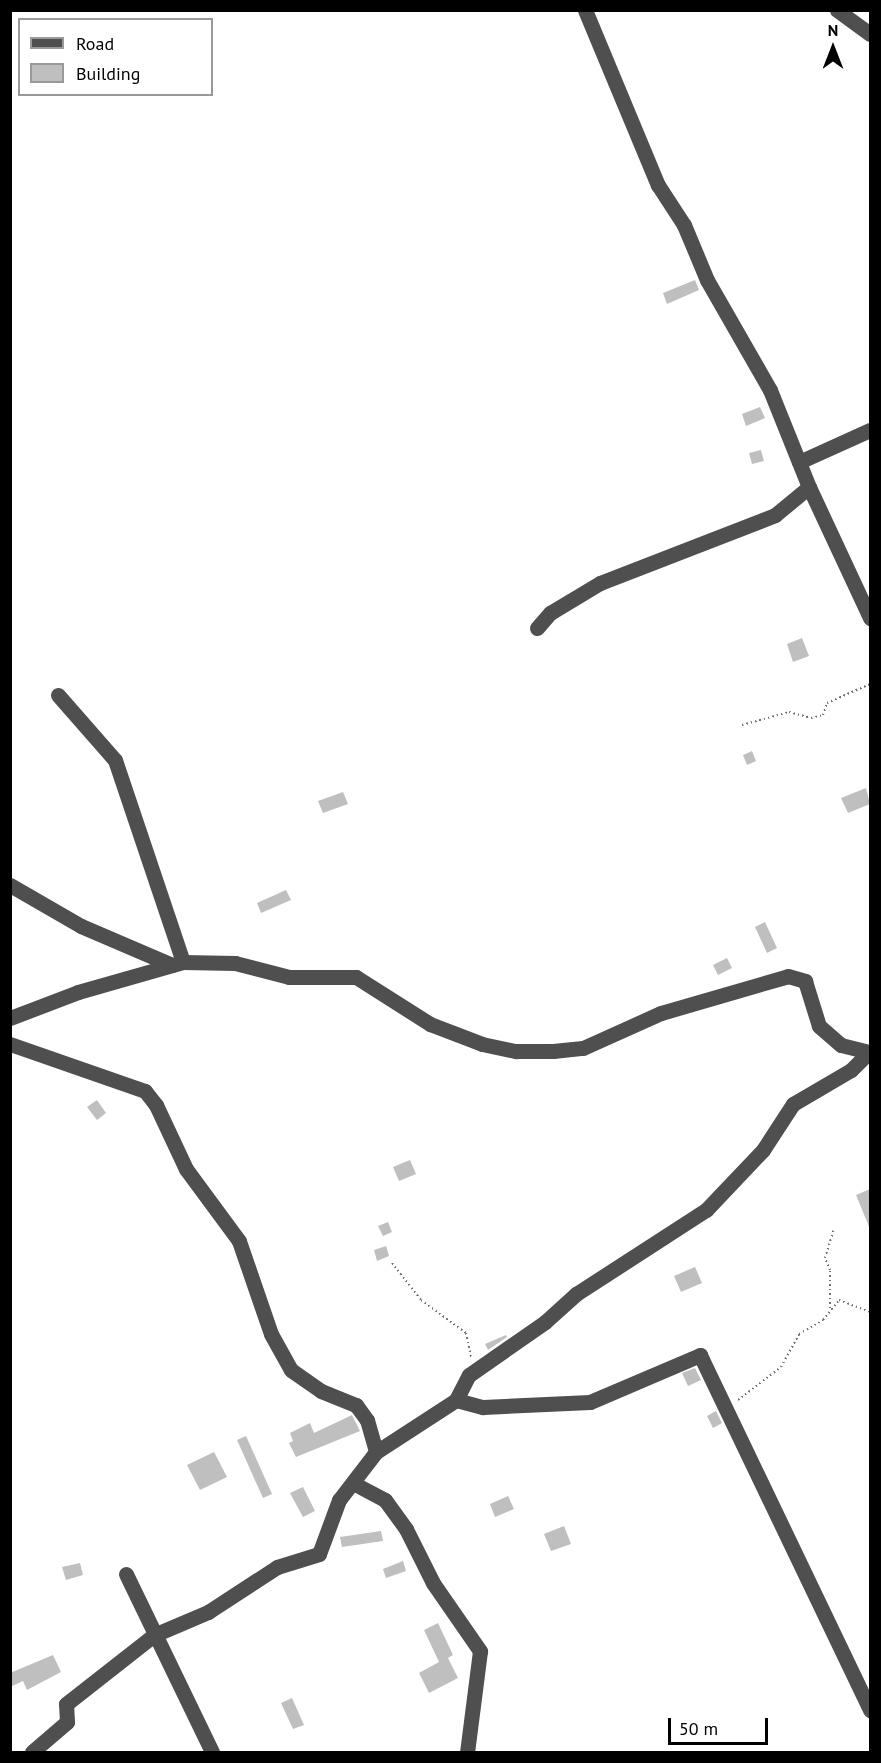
<!DOCTYPE html>
<style>
body{margin:0}
#map{position:relative;width:881px;height:1763px;overflow:hidden;background:#fff;font-family:"PT Sans",sans-serif}
div>[style]{position:absolute}
[style*='--x']{left:calc(var(--x)*1px);top:calc(var(--y)*1px);width:calc(var(--w)*1px);rotate:calc(var(--a)*1deg)}
.building>*{inset:0;background:#bfbfbf}
.path>*{height:2px;margin-top:-1px;transform-origin:0;background:repeating-linear-gradient(90deg,#717171 0 1.5px,transparent 0 4.5px)}
.minor>*{height:15px;margin:-7.5px;padding:0 7.5px;transform-origin:7.5px;border-radius:7.5px;background:#4f4f4f}
span{translate:-50% -50%;white-space:nowrap;text-align:center;line-height:1.15;-webkit-text-stroke:4.5px #fff;paint-order:stroke}
.frame{position:absolute;inset:0;border:12px solid #000;pointer-events:none}
.legend{position:absolute;left:18px;top:18px;width:195px;height:78px;box-sizing:border-box;background:#fff;border:2px solid #999;margin:0;padding:8px 10px;list-style:none;font-size:18px;color:#000}
.legend li{display:flex;align-items:center;gap:12px;height:30px}
.legend b{width:30px;border:2px solid #999}
.north{position:absolute;left:803px;top:18px;width:60px;height:60px;-webkit-text-stroke:4px #fff;paint-order:stroke;rotate:0deg;font-size:16px;font-weight:700;line-height:24px;text-align:center;color:#000}
.north::after{content:'';display:block;margin:auto;width:21px;height:27px;background:#000;clip-path:polygon(50% 0,100% 100%,50% 72%,0 100%)}
.scale{position:absolute;left:668px;top:1718px;width:100px;height:27px;box-sizing:border-box;border:3px solid #000;border-top:0;padding-left:8px;font-size:18px;line-height:21px;white-space:nowrap;color:#000;-webkit-text-stroke:4px #fff;paint-order:stroke}
</style>
<div id="map">
<div class="building">
<i style="clip-path:polygon(695px 280px,699px 290px,667px 304px,663px 293px)"></i>
<i style="clip-path:polygon(760px 407px,765px 418px,746px 426px,742px 414px)"></i>
<i style="clip-path:polygon(761px 450px,764px 461px,752px 464px,749px 453px)"></i>
<i style="clip-path:polygon(802px 638px,809px 656px,793px 662px,787px 644px)"></i>
<i style="clip-path:polygon(752px 751px,756px 761px,747px 765px,743px 755px)"></i>
<i style="clip-path:polygon(866px 788px,870px 804px,848px 813px,841px 798px)"></i>
<i style="clip-path:polygon(343px 792px,348px 804px,323px 813px,318px 801px)"></i>
<i style="clip-path:polygon(286px 890px,291px 900px,261px 913px,257px 903px)"></i>
<i style="clip-path:polygon(765px 922px,777px 948px,767px 953px,755px 927px)"></i>
<i style="clip-path:polygon(727px 958px,732px 968px,718px 975px,713px 965px)"></i>
<i style="clip-path:polygon(97px 1100px,106px 1113px,97px 1120px,87px 1107px)"></i>
<i style="clip-path:polygon(410px 1160px,416px 1174px,399px 1181px,393px 1167px)"></i>
<i style="clip-path:polygon(870px 1189px,870px 1229px,856px 1195px)"></i>
<i style="clip-path:polygon(388px 1222px,392px 1232px,383px 1236px,378px 1226px)"></i>
<i style="clip-path:polygon(386px 1246px,389px 1256px,377px 1261px,374px 1250px)"></i>
<i style="clip-path:polygon(695px 1267px,702px 1283px,681px 1292px,674px 1276px)"></i>
<i style="clip-path:polygon(506px 1335px,507px 1337px,488px 1350px,485px 1344px)"></i>
<i style="clip-path:polygon(695px 1368px,701px 1380px,688px 1386px,682px 1373px)"></i>
<i style="clip-path:polygon(716px 1411px,722px 1423px,713px 1428px,707px 1416px)"></i>
<i style="clip-path:polygon(352px 1415px,360px 1431px,296px 1457px,289px 1443px,293px 1441px,290px 1433px,310px 1423px,314px 1433px)"></i>
<i style="clip-path:polygon(246px 1436px,272px 1494px,263px 1498px,237px 1440px)"></i>
<i style="clip-path:polygon(214px 1452px,227px 1477px,200px 1490px,187px 1465px)"></i>
<i style="clip-path:polygon(303px 1487px,315px 1511px,303px 1517px,290px 1493px)"></i>
<i style="clip-path:polygon(508px 1496px,514px 1509px,495px 1517px,490px 1504px)"></i>
<i style="clip-path:polygon(564px 1526px,571px 1544px,551px 1551px,544px 1534px)"></i>
<i style="clip-path:polygon(381px 1531px,383px 1541px,342px 1547px,340px 1537px)"></i>
<i style="clip-path:polygon(403px 1561px,406px 1571px,386px 1578px,383px 1569px)"></i>
<i style="clip-path:polygon(80px 1563px,83px 1575px,66px 1580px,62px 1567px)"></i>
<i style="clip-path:polygon(438px 1623px,453px 1655px,448px 1658px,458px 1678px,429px 1693px,419px 1673px,439px 1662px,424px 1630px)"></i>
<i style="clip-path:polygon(53px 1655px,61px 1672px,27px 1690px,23px 1681px,10px 1687px,10px 1673px)"></i>
<i style="clip-path:polygon(292px 1698px,304px 1725px,293px 1729px,281px 1703px)"></i>
</div>
<div class="path">
<i style="--x:742;--y:725;--w:49;--a:-15.5"></i>
<i style="--x:789;--y:712;--w:23;--a:15"></i>
<i style="--x:811;--y:718;--w:12;--a:-14"></i>
<i style="--x:823;--y:715;--w:13;--a:-72"></i>
<i style="--x:827;--y:703;--w:47;--a:-23.8"></i>
<i style="--x:392;--y:1263;--w:47;--a:51.9"></i>
<i style="--x:421;--y:1300;--w:56;--a:36.3"></i>
<i style="--x:466;--y:1333;--w:25;--a:78"></i>
<i style="--x:830;--y:1308;--w:38;--a:-90"></i>
<i style="--x:830;--y:1270;--w:13;--a:-113"></i>
<i style="--x:825;--y:1258;--w:31;--a:-73"></i>
<i style="--x:738;--y:1400;--w:54;--a:-37.5"></i>
<i style="--x:781;--y:1367;--w:38;--a:-61"></i>
<i style="--x:799;--y:1334;--w:28;--a:-30"></i>
<i style="--x:823;--y:1320;--w:26;--a:-51"></i>
<i style="--x:839;--y:1300;--w:33;--a:21"></i>
</div>
<div class="minor">
<i style="--x:585;--y:10;--w:190;--a:67.4"></i>
<i style="--x:658;--y:185;--w:48;--a:57"></i>
<i style="--x:684;--y:225;--w:60;--a:67.3"></i>
<i style="--x:707;--y:280;--w:127;--a:60.2"></i>
<i style="--x:770;--y:390;--w:105;--a:68.1"></i>
<i style="--x:809;--y:487;--w:145;--a:65"></i>
<i style="--x:837;--y:10;--w:41;--a:36"></i>
<i style="--x:799;--y:462;--w:78;--a:-24.3"></i>
<i style="--x:537;--y:628;--w:20;--a:-49"></i>
<i style="--x:550;--y:613;--w:58;--a:-31"></i>
<i style="--x:600;--y:583;--w:188;--a:-21.2"></i>
<i style="--x:775;--y:515;--w:44;--a:-39.5"></i>
<i style="--x:58;--y:695;--w:86;--a:48.8"></i>
<i style="--x:115;--y:760;--w:213;--a:71.4"></i>
<i style="--x:10;--y:885;--w:82;--a:30"></i>
<i style="--x:81;--y:926;--w:99;--a:23.2"></i>
<i style="--x:10;--y:1018;--w:73;--a:-20.9"></i>
<i style="--x:78;--y:992;--w:109;--a:-15.9"></i>
<i style="--x:183;--y:962;--w:52;--a:1.1"></i>
<i style="--x:235;--y:963;--w:56;--a:14.5"></i>
<i style="--x:289;--y:977;--w:67;--a:0"></i>
<i style="--x:356;--y:977;--w:88;--a:32.4"></i>
<i style="--x:430;--y:1024;--w:56;--a:21"></i>
<i style="--x:482;--y:1044;--w:35;--a:12"></i>
<i style="--x:516;--y:1051;--w:37;--a:0"></i>
<i style="--x:553;--y:1051;--w:30;--a:-6"></i>
<i style="--x:583;--y:1048;--w:85;--a:-24.2"></i>
<i style="--x:661;--y:1013;--w:132;--a:-16.2"></i>
<i style="--x:788;--y:976;--w:18;--a:16"></i>
<i style="--x:805;--y:981;--w:47;--a:72.7"></i>
<i style="--x:819;--y:1026;--w:29;--a:41"></i>
<i style="--x:841;--y:1045;--w:30;--a:14"></i>
<i style="--x:10;--y:1044;--w:143;--a:19.2"></i>
<i style="--x:145;--y:1091;--w:18;--a:52"></i>
<i style="--x:156;--y:1105;--w:71;--a:64.9"></i>
<i style="--x:186;--y:1169;--w:89;--a:53.6"></i>
<i style="--x:239;--y:1241;--w:98;--a:71"></i>
<i style="--x:271;--y:1334;--w:41;--a:60.9"></i>
<i style="--x:291;--y:1370;--w:37;--a:35"></i>
<i style="--x:321;--y:1391;--w:38;--a:22"></i>
<i style="--x:356;--y:1405;--w:19;--a:54"></i>
<i style="--x:367;--y:1420;--w:33;--a:74"></i>
<i style="--x:456;--y:1400;--w:28;--a:15"></i>
<i style="--x:483;--y:1407;--w:107;--a:-2.7"></i>
<i style="--x:590;--y:1402;--w:120;--a:-23.1"></i>
<i style="--x:700;--y:1355;--w:394;--a:64.4"></i>
<i style="--x:353;--y:1483;--w:36;--a:28"></i>
<i style="--x:385;--y:1500;--w:36;--a:54"></i>
<i style="--x:406;--y:1529;--w:60;--a:63.4"></i>
<i style="--x:433;--y:1583;--w:83;--a:55.3"></i>
<i style="--x:480;--y:1651;--w:102;--a:97.3"></i>
<i style="--x:126;--y:1574;--w:198;--a:64.2"></i>
<i style="--x:32;--y:1752;--w:46;--a:-40.6"></i>
<i style="--x:67;--y:1722;--w:18;--a:-93"></i>
<i style="--x:66;--y:1704;--w:112;--a:-38.1"></i>
<i style="--x:154;--y:1635;--w:59;--a:-23.1"></i>
<i style="--x:208;--y:1612;--w:82;--a:-33.1"></i>
<i style="--x:277;--y:1567;--w:44;--a:-17.2"></i>
<i style="--x:319;--y:1554;--w:58;--a:-69.7"></i>
<i style="--x:339;--y:1500;--w:61;--a:-52.4"></i>
<i style="--x:376;--y:1452;--w:95;--a:-33"></i>
<i style="--x:456;--y:1400;--w:28;--a:-63"></i>
<i style="--x:469;--y:1375;--w:93;--a:-34.9"></i>
<i style="--x:545;--y:1322;--w:42;--a:-42.1"></i>
<i style="--x:576;--y:1294;--w:155;--a:-32.9"></i>
<i style="--x:706;--y:1210;--w:83;--a:-46.5"></i>
<i style="--x:763;--y:1150;--w:55;--a:-56.9"></i>
<i style="--x:793;--y:1104;--w:67;--a:-30.4"></i>
<i style="--x:851;--y:1070;--w:25;--a:-45"></i>
</div>
<div class="frame"></div>
<ul class="legend">
<li><b style="height:8px;background:#4f4f4f"></b>Road</li>
<li><b style="height:16px;background:#bfbfbf"></b>Building</li>
</ul>
<div class="north">N</div>
<div class="scale">50 m</div>
</div>
